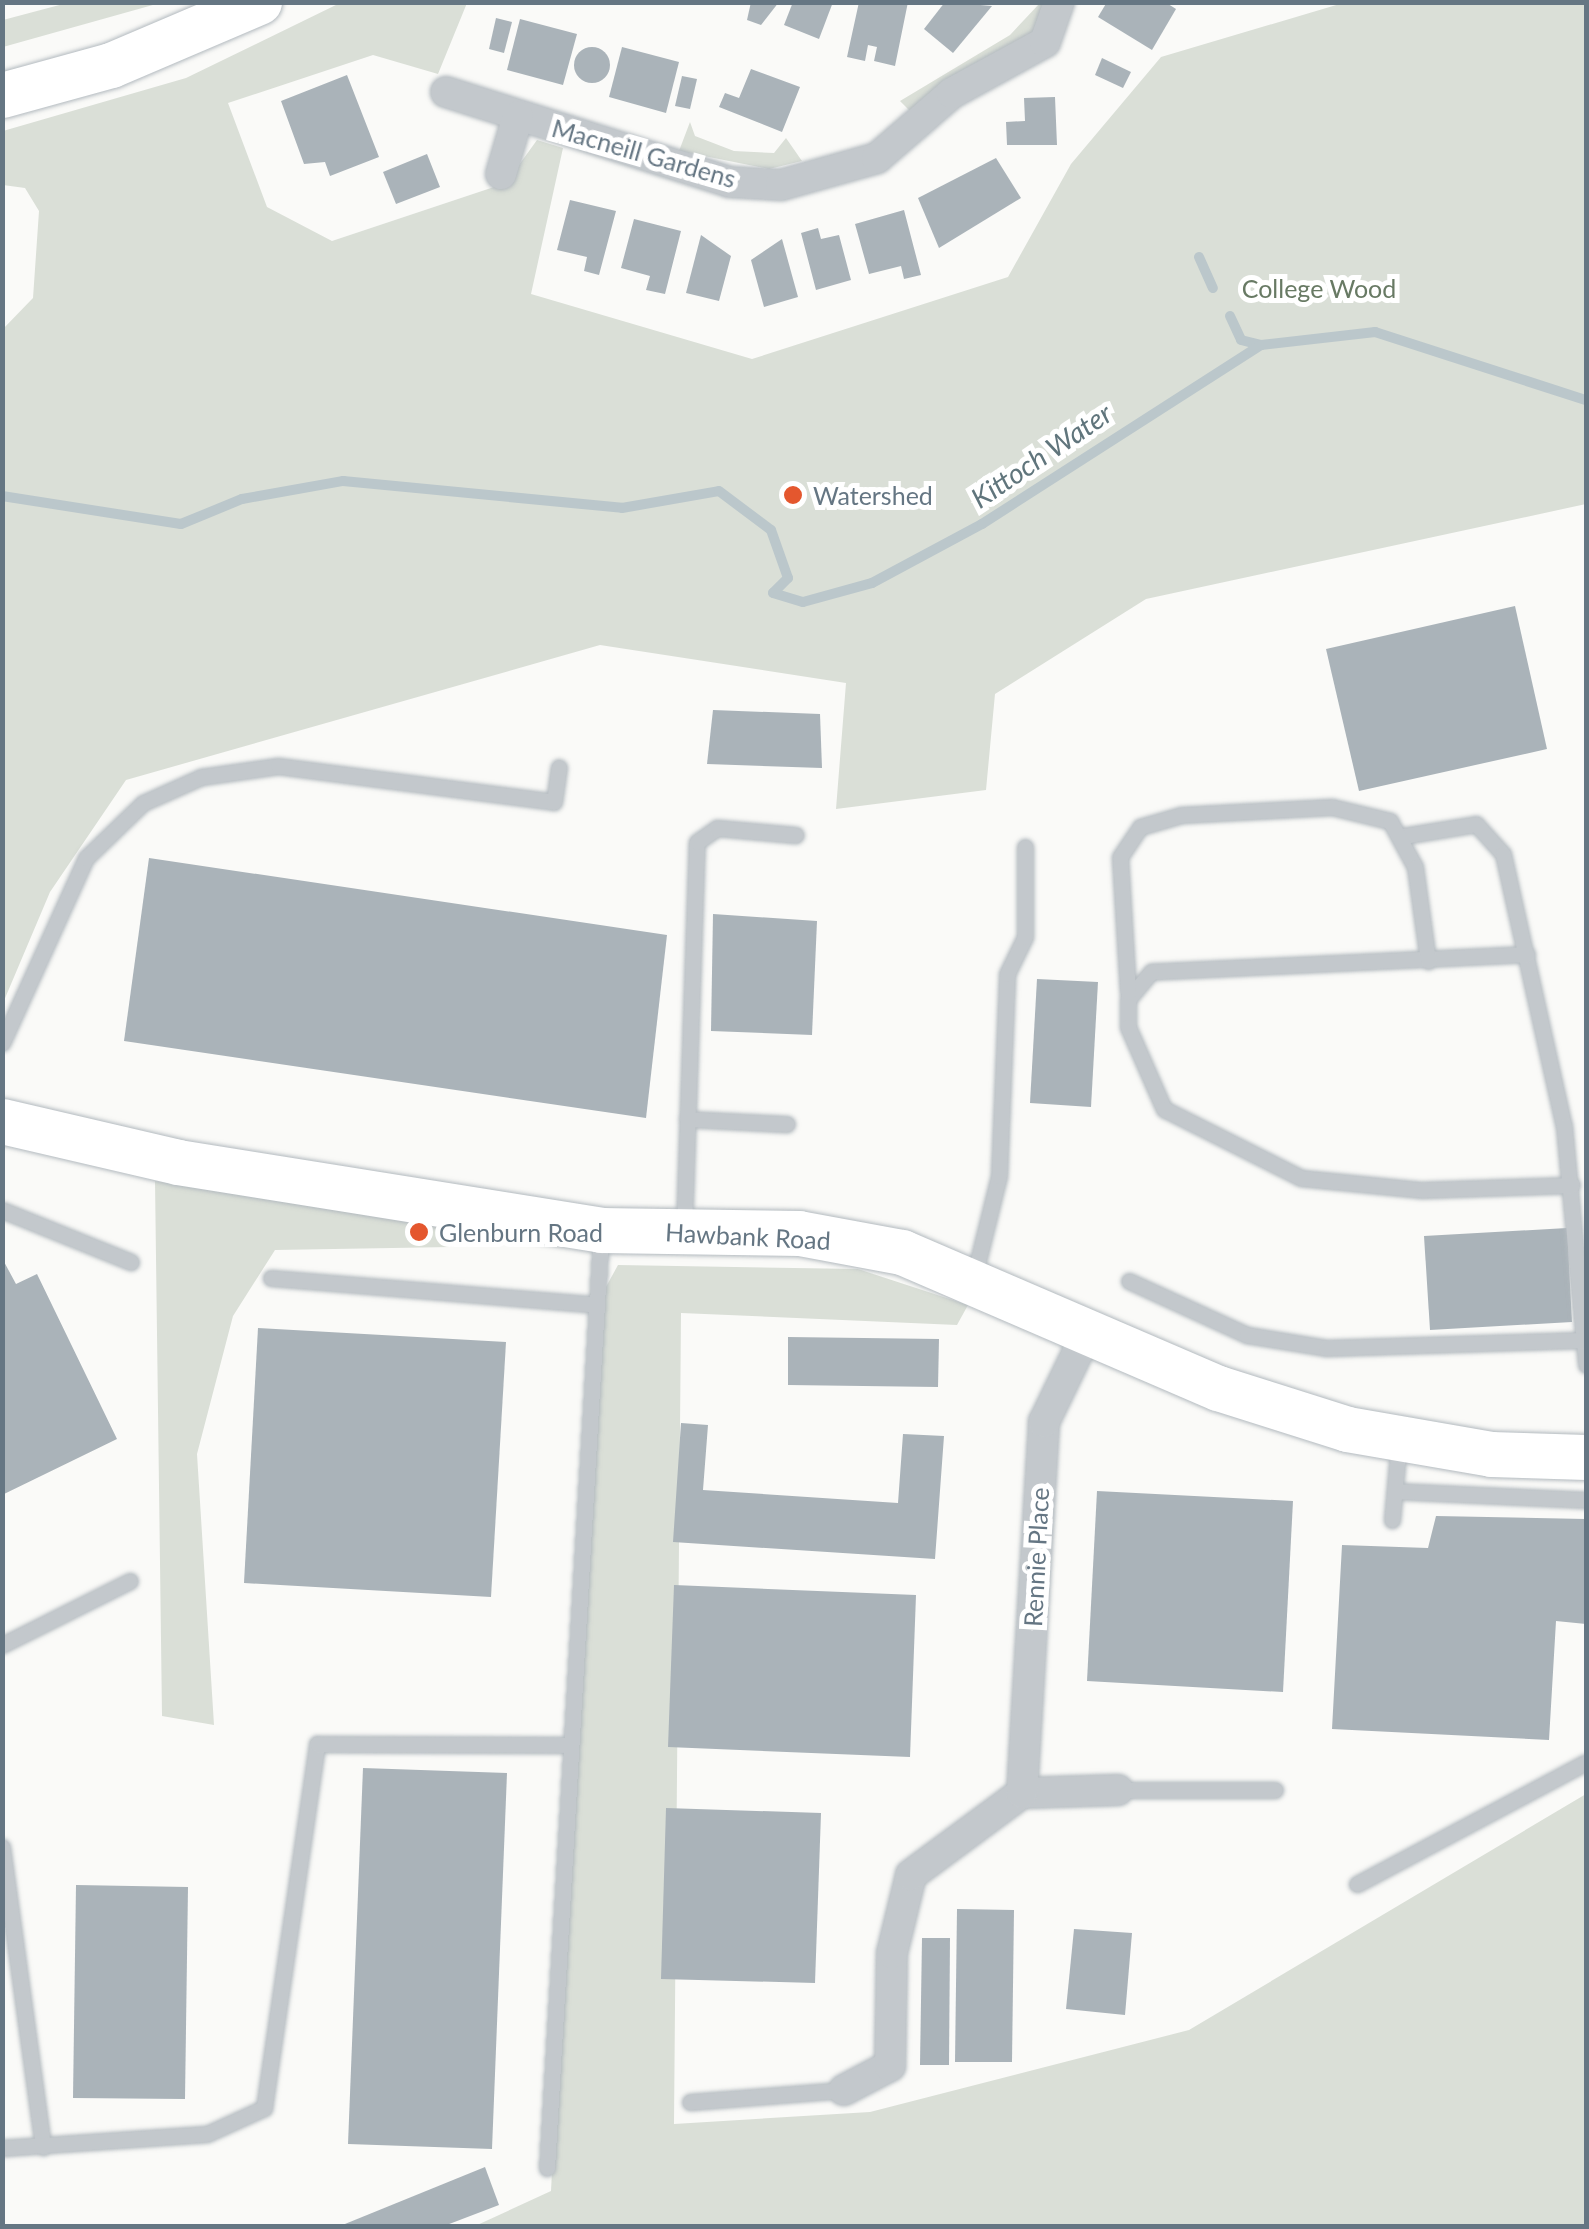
<!DOCTYPE html>
<style>
body{margin:0}
#map{position:relative;width:1589px;height:2229px;overflow:hidden;background:#fafaf8;font-family:Lato,sans-serif}
div>[style]{position:absolute}
[style*='--x']{left:calc(var(--x)*1px);top:calc(var(--y)*1px);width:calc(var(--w)*1px);rotate:calc(var(--a)*1deg)}
.green>*{inset:0;background:#dadfd7}
.stream>*{height:10px;margin:-5px;padding:0 5px;transform-origin:5px;border-radius:5px;background:#bbc7cb}
.building>*{inset:0;background:#aab3b9}
.round{border-radius:50%}
.roads{filter:drop-shadow(0 0 2px #b3babf) drop-shadow(0 0 2px #b3babf)}
.lane>*{height:15px;margin:-7.5px;padding:0 7.5px;transform-origin:7.5px;border-radius:7.5px;background:#c3c8cc}
.street>*{height:30px;margin:-15px;padding:0 15px;transform-origin:15px;border-radius:15px;background:#c3c8cc}
.secondary>*{height:45px;margin:-22.5px;padding:0 22.5px;transform-origin:22.5px;border-radius:22.5px;background:#fff}
.dots>*{width:28px;height:28px;translate:-50% -50%;box-sizing:border-box;border:5px solid #fff;border-radius:50%}
span{translate:-50% -50%;white-space:nowrap;text-align:center;line-height:1.15;-webkit-text-stroke:10px #fff;paint-order:stroke}
.street-label{font-size:25px;color:#657683}
.park-label{font-size:25px;color:#687a64}
.poi-label{font-size:25px;color:#657683}
.left{translate:0 -50%;text-align:left}
.water-label{font-size:28px;color:#60757c;font-style:italic}
.frame{position:absolute;inset:0;border:5px solid #657683;pointer-events:none}
</style>
<div id="map">
<div class="green">
<i style="clip-path:polygon(67px 3px,67px 2px,160px 3px,3px 47px,3px 20px)"></i>
<i style="clip-path:polygon(340px 3px,467px 3px,438px 74px,373px 55px,228px 103px,267px 207px,332px 241px,506px 183px,537px 140px,563px 148px,531px 294px,752px 359px,1008px 277px,1071px 164px,1161px 57px,1343px 3px,1586px 3px,1586px 504px,1146px 599px,995px 694px,986px 790px,836px 809px,846px 683px,600px 645px,126px 780px,50px 892px,3px 1003px,2px 330px,33px 298px,39px 211px,25px 188px,3px 185px,3px 131px,186px 78px)"></i>
<i style="clip-path:polygon(1040px 3px,1050px 3px,1033px 35px,914px 115px,900px 101px,1010px 35px)"></i>
<i style="clip-path:polygon(690px 122px,695px 136px,734px 151px,774px 153px,786px 138px,802px 161px,769px 169px,679px 151px)"></i>
<i style="clip-path:polygon(155px 1181px,470px 1229px,451px 1247px,275px 1250px,233px 1316px,197px 1454px,214px 1725px,162px 1716px)"></i>
<i style="clip-path:polygon(618px 1265px,858px 1269px,968px 1305px,957px 1325px,681px 1313px,674px 2124px,870px 2112px,1189px 2030px,1586px 1794px,1586px 2226px,475px 2226px,551px 2191px,596px 1305px)"></i>
</div>
<div class="stream">
<i style="--x:1199;--y:257;--w:34;--a:66"></i>
<i style="--x:1230;--y:316;--w:26;--a:65"></i>
<i style="--x:1241;--y:340;--w:21;--a:14"></i>
<i style="--x:2;--y:496;--w:181;--a:8.9"></i>
<i style="--x:181;--y:524;--w:66;--a:-22.3"></i>
<i style="--x:242;--y:499;--w:103;--a:-10.1"></i>
<i style="--x:343;--y:481;--w:280;--a:5.5"></i>
<i style="--x:622;--y:508;--w:98;--a:-9.9"></i>
<i style="--x:719;--y:491;--w:65;--a:36.9"></i>
<i style="--x:771;--y:530;--w:51;--a:70.5"></i>
<i style="--x:788;--y:578;--w:21;--a:135"></i>
<i style="--x:773;--y:593;--w:31;--a:17"></i>
<i style="--x:803;--y:602;--w:72;--a:-15.4"></i>
<i style="--x:872;--y:583;--w:125;--a:-28.2"></i>
<i style="--x:982;--y:524;--w:331;--a:-32.7"></i>
<i style="--x:1261;--y:345;--w:115;--a:-6.5"></i>
<i style="--x:1375;--y:332;--w:222;--a:17.9"></i>
</div>
<div class="building">
<i style="clip-path:polygon(751px 2px,779px 2px,761px 25px,747px 20px)"></i>
<i style="clip-path:polygon(793px 2px,833px 2px,819px 39px,784px 25px)"></i>
<i style="clip-path:polygon(859px 2px,908px 2px,895px 66px,874px 61px,877px 47px,868px 45px,865px 61px,847px 57px)"></i>
<i style="clip-path:polygon(945px 2px,992px 6px,953px 53px,924px 29px)"></i>
<i style="clip-path:polygon(1107px 2px,1165px 2px,1176px 9px,1152px 50px,1098px 17px)"></i>
<i style="clip-path:polygon(496px 18px,512px 22px,504px 53px,489px 49px)"></i>
<i style="clip-path:polygon(520px 19px,577px 34px,563px 85px,507px 70px)"></i>
<i style="clip-path:polygon(622px 47px,679px 62px,666px 113px,609px 97px)"></i>
<i class="round" style="left:574px;top:47px;width:36px;height:36px"></i>
<i style="clip-path:polygon(1102px 58px,1131px 72px,1123px 88px,1095px 75px)"></i>
<i style="clip-path:polygon(751px 69px,800px 87px,782px 132px,719px 107px,725px 93px,739px 98px)"></i>
<i style="clip-path:polygon(347px 75px,379px 157px,330px 176px,325px 162px,304px 164px,281px 101px)"></i>
<i style="clip-path:polygon(682px 76px,697px 79px,690px 109px,675px 106px)"></i>
<i style="clip-path:polygon(1055px 97px,1057px 145px,1007px 145px,1006px 122px,1025px 121px,1024px 98px)"></i>
<i style="clip-path:polygon(427px 154px,440px 187px,396px 204px,383px 172px)"></i>
<i style="clip-path:polygon(996px 158px,1021px 198px,939px 248px,918px 198px)"></i>
<i style="clip-path:polygon(570px 200px,616px 211px,599px 275px,584px 271px,587px 257px,557px 250px)"></i>
<i style="clip-path:polygon(904px 210px,921px 275px,904px 279px,901px 266px,869px 274px,855px 224px)"></i>
<i style="clip-path:polygon(634px 219px,681px 231px,665px 294px,646px 290px,650px 276px,621px 268px)"></i>
<i style="clip-path:polygon(818px 228px,821px 239px,839px 235px,851px 280px,816px 290px,801px 233px)"></i>
<i style="clip-path:polygon(701px 235px,731px 256px,719px 301px,686px 293px)"></i>
<i style="clip-path:polygon(782px 239px,798px 297px,764px 307px,751px 260px)"></i>
<i style="clip-path:polygon(1515px 606px,1547px 749px,1359px 791px,1326px 649px)"></i>
<i style="clip-path:polygon(713px 710px,820px 714px,822px 768px,707px 764px)"></i>
<i style="clip-path:polygon(149px 858px,667px 935px,646px 1118px,124px 1041px)"></i>
<i style="clip-path:polygon(713px 914px,817px 921px,812px 1035px,711px 1031px)"></i>
<i style="clip-path:polygon(1037px 979px,1098px 982px,1091px 1107px,1030px 1103px)"></i>
<i style="clip-path:polygon(1567px 1228px,1572px 1322px,1430px 1330px,1424px 1236px)"></i>
<i style="clip-path:polygon(2px 1258px,16px 1284px,37px 1274px,117px 1439px,2px 1495px)"></i>
<i style="clip-path:polygon(258px 1328px,506px 1342px,491px 1597px,244px 1583px)"></i>
<i style="clip-path:polygon(788px 1337px,939px 1339px,938px 1387px,788px 1385px)"></i>
<i style="clip-path:polygon(681px 1423px,708px 1425px,703px 1490px,898px 1503px,903px 1434px,944px 1436px,935px 1559px,673px 1542px)"></i>
<i style="clip-path:polygon(1097px 1491px,1293px 1501px,1283px 1692px,1087px 1681px)"></i>
<i style="clip-path:polygon(1436px 1516px,1586px 1519px,1586px 1624px,1556px 1621px,1549px 1740px,1332px 1729px,1342px 1545px,1428px 1548px)"></i>
<i style="clip-path:polygon(674px 1585px,916px 1595px,910px 1757px,668px 1747px)"></i>
<i style="clip-path:polygon(363px 1768px,507px 1773px,492px 2149px,348px 2144px)"></i>
<i style="clip-path:polygon(666px 1808px,821px 1813px,815px 1983px,661px 1979px)"></i>
<i style="clip-path:polygon(76px 1885px,188px 1887px,185px 2099px,73px 2098px)"></i>
<i style="clip-path:polygon(957px 1909px,1014px 1910px,1012px 2062px,955px 2062px)"></i>
<i style="clip-path:polygon(1074px 1929px,1132px 1933px,1125px 2015px,1066px 2009px)"></i>
<i style="clip-path:polygon(922px 1938px,950px 1938px,949px 2065px,920px 2065px)"></i>
<i style="clip-path:polygon(485px 2167px,499px 2205px,444px 2226px,340px 2226px)"></i>
</div>
<div class="roads">
<div class="lane">
<i style="--x:1403;--y:836;--w:74;--a:-9.3"></i>
<i style="--x:1476;--y:824;--w:40;--a:48"></i>
<i style="--x:1503;--y:854;--w:279;--a:77.4"></i>
<i style="--x:1564;--y:1126;--w:240;--a:84.7"></i>
<i style="--x:1527;--y:954;--w:376;--a:177.3"></i>
<i style="--x:1151;--y:972;--w:35;--a:130"></i>
<i style="--x:1128;--y:999;--w:28;--a:90"></i>
<i style="--x:1128;--y:1027;--w:90;--a:66.3"></i>
<i style="--x:1164;--y:1109;--w:153;--a:26.7"></i>
<i style="--x:1301;--y:1178;--w:122;--a:5.7"></i>
<i style="--x:1422;--y:1190;--w:150;--a:-1.9"></i>
<i style="--x:1128;--y:992;--w:135;--a:-93.4"></i>
<i style="--x:1120;--y:857;--w:36;--a:-56"></i>
<i style="--x:1140;--y:827;--w:43;--a:-16.3"></i>
<i style="--x:1181;--y:815;--w:151;--a:-3"></i>
<i style="--x:1332;--y:807;--w:60;--a:13.6"></i>
<i style="--x:1390;--y:821;--w:52;--a:61.5"></i>
<i style="--x:1415;--y:867;--w:95;--a:82.1"></i>
<i style="--x:2;--y:1043;--w:203;--a:-65.6"></i>
<i style="--x:86;--y:858;--w:79;--a:-44"></i>
<i style="--x:143;--y:803;--w:64;--a:-24.1"></i>
<i style="--x:201;--y:777;--w:78;--a:-8.1"></i>
<i style="--x:278;--y:766;--w:278;--a:7.4"></i>
<i style="--x:554;--y:802;--w:35;--a:-82"></i>
<i style="--x:687;--y:1119;--w:100;--a:2.9"></i>
<i style="--x:2;--y:1210;--w:139;--a:22"></i>
<i style="--x:684;--y:1227;--w:385;--a:-88.1"></i>
<i style="--x:697;--y:842;--w:24;--a:-35"></i>
<i style="--x:717;--y:828;--w:79;--a:5.1"></i>
<i style="--x:974;--y:1277;--w:104;--a:-76.1"></i>
<i style="--x:999;--y:1176;--w:202;--a:-87.7"></i>
<i style="--x:1007;--y:974;--w:41;--a:-64.1"></i>
<i style="--x:1025;--y:937;--w:90;--a:-90"></i>
<i style="--x:271;--y:1278;--w:326;--a:4.7"></i>
<i style="--x:1129;--y:1281;--w:130;--a:24.6"></i>
<i style="--x:1247;--y:1335;--w:80;--a:9.3"></i>
<i style="--x:1326;--y:1348;--w:258;--a:-1.8"></i>
<i style="--x:1395;--y:1491;--w:191;--a:2.7"></i>
<i style="--x:1392;--y:1520;--w:78;--a:-84.9"></i>
<i style="--x:2;--y:1645;--w:143;--a:-26.6"></i>
<i style="--x:1118;--y:1790;--w:157;--a:0"></i>
<i style="--x:2;--y:1847;--w:303;--a:82.2"></i>
<i style="--x:1357;--y:1884;--w:259;--a:-28"></i>
<i style="--x:690;--y:2102;--w:154;--a:-4.5"></i>
<i style="--x:2;--y:2148;--w:205;--a:-3.9"></i>
<i style="--x:207;--y:2134;--w:63;--a:-24.5"></i>
<i style="--x:264;--y:2108;--w:368;--a:-81.7"></i>
<i style="--x:317;--y:1744;--w:250;--a:0.2"></i>
<i style="--x:547;--y:2168;--w:937;--a:-86.69"></i>
</div>
<div class="street">
<i style="--x:446;--y:92;--w:297;--a:17.6"></i>
<i style="--x:729;--y:182;--w:52;--a:3.3"></i>
<i style="--x:781;--y:185;--w:100;--a:-15.7"></i>
<i style="--x:877;--y:158;--w:99;--a:-40.9"></i>
<i style="--x:952;--y:93;--w:106;--a:-28.7"></i>
<i style="--x:1045;--y:42;--w:42;--a:-70.7"></i>
<i style="--x:501;--y:174;--w:60;--a:-73.7"></i>
<i style="--x:1022;--y:1793;--w:96;--a:-1.8"></i>
<i style="--x:844;--y:2090;--w:52;--a:-27.6"></i>
<i style="--x:890;--y:2066;--w:113;--a:-89"></i>
<i style="--x:892;--y:1953;--w:80;--a:-76.3"></i>
<i style="--x:911;--y:1875;--w:138;--a:-36.5"></i>
<i style="--x:1022;--y:1793;--w:372;--a:-86.6"></i>
<i style="--x:1044;--y:1422;--w:101;--a:-64.2"></i>
</div>
<div class="secondary">
<i style="--x:2;--y:95;--w:113;--a:-15.4"></i>
<i style="--x:111;--y:65;--w:161;--a:-23.1"></i>
<i style="--x:2;--y:1121;--w:181;--a:13.1"></i>
<i style="--x:178;--y:1162;--w:428;--a:9.1"></i>
<i style="--x:601;--y:1230;--w:198;--a:0.9"></i>
<i style="--x:799;--y:1233;--w:105;--a:10.5"></i>
<i style="--x:902;--y:1252;--w:344;--a:23.3"></i>
<i style="--x:1218;--y:1388;--w:135;--a:17.6"></i>
<i style="--x:1347;--y:1429;--w:146;--a:9.8"></i>
<i style="--x:1491;--y:1454;--w:95;--a:1.8"></i>
</div>
</div>
<div class="dots">
<i style="left:793px;top:495px;background:#e4572e"></i>
<i style="left:419px;top:1232px;background:#e4572e"></i>
</div>
<div class="street-label">
<span style="left:644px;top:153px;rotate:16deg">Macneill Gardens</span>
<span style="left:748px;top:1236px;rotate:3deg">Hawbank Road</span>
<span style="left:1036px;top:1557px;rotate:-87deg">Rennie Place</span>
</div>
<div class="park-label">
<span style="left:1319px;top:288px">College Wood</span>
</div>
<div class="poi-label">
<span class="left" style="left:813px;top:495px">Watershed</span>
<span class="left" style="left:439px;top:1232px">Glenburn Road</span>
</div>
<div class="water-label">
<span style="left:1041px;top:455px;rotate:-34deg">Kittoch Water</span>
</div>
<div class="frame"></div>
</div>
